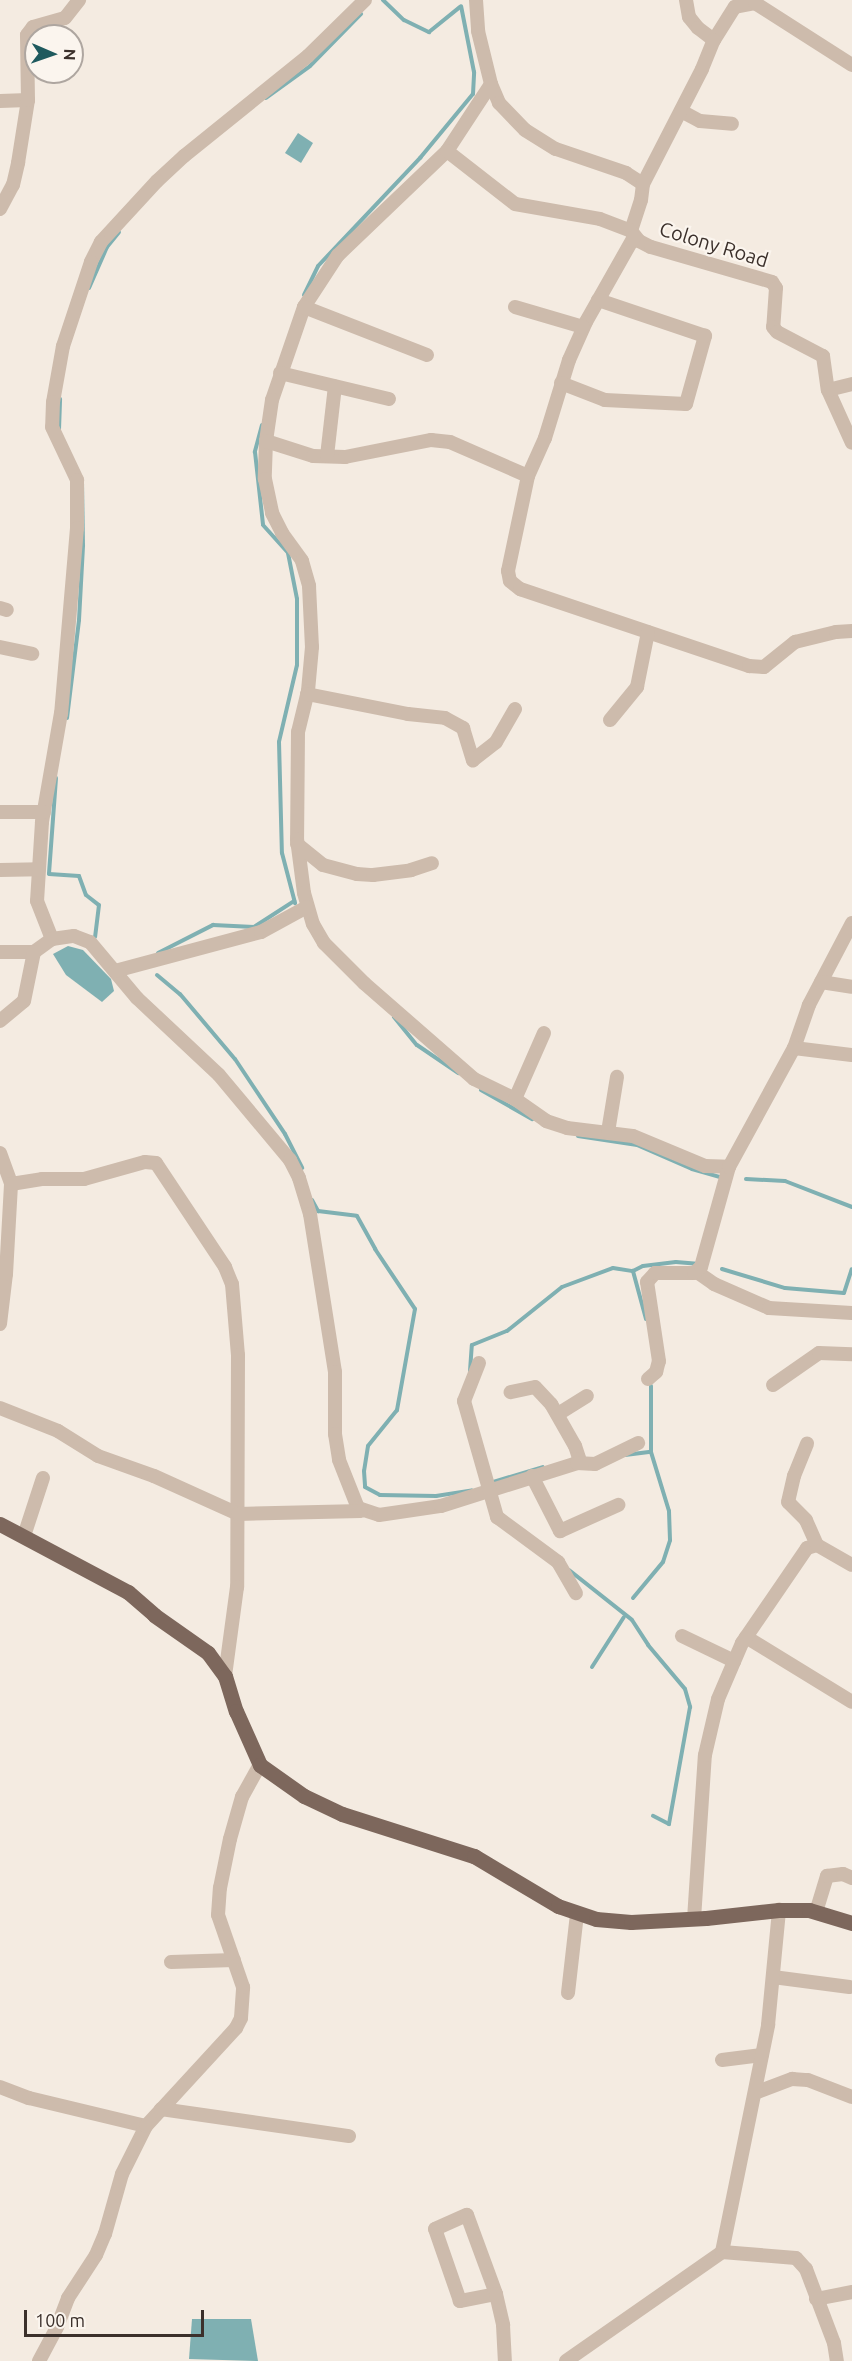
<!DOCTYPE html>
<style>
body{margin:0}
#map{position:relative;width:852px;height:2361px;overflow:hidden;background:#f4ebe1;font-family:Ubuntu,sans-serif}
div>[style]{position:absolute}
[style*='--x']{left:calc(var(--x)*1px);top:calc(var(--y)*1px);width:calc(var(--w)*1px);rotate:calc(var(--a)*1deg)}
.water>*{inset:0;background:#7fb0b2}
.stream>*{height:4px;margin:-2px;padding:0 2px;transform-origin:2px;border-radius:2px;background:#7fb0b2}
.minor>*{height:14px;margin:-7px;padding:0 7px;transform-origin:7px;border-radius:7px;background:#cdbbac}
.major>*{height:15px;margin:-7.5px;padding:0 7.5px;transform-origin:7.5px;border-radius:7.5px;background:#7d675c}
span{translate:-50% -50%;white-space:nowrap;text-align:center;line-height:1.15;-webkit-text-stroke:4.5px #fbf5ee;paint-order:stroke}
.street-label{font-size:20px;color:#3b302b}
.north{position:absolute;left:24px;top:24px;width:60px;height:60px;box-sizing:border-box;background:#fbf5ee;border:2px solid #aea6a0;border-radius:50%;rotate:92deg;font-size:16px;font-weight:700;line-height:24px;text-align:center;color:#3b302b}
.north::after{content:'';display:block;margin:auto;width:21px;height:27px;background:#1f5a5e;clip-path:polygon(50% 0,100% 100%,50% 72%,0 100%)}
.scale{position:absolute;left:24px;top:2310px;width:180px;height:27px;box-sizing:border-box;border:3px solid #3b302b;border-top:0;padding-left:8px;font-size:18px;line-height:21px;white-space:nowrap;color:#3b302b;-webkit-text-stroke:4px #fbf5ee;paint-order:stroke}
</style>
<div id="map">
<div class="water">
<i style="clip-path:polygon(298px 133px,313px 143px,301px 163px,285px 153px)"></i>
<i style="clip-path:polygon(68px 946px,83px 950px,111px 979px,114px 991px,102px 1002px,66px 975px,53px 954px)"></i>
<i style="clip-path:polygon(192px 2319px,251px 2319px,258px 2361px,189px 2359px)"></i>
</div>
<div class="stream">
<i style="--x:383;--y:0;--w:29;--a:44"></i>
<i style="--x:404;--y:20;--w:28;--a:26"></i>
<i style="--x:429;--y:32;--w:40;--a:-39"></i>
<i style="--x:266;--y:98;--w:54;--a:-36"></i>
<i style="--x:310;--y:66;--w:73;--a:-45.6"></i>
<i style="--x:89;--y:288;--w:45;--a:-66.3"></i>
<i style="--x:107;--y:247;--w:19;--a:-51"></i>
<i style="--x:304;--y:295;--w:32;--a:-64"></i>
<i style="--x:318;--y:266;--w:149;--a:-46.6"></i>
<i style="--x:420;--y:158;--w:83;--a:-50.4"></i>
<i style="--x:473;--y:94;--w:22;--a:-87"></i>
<i style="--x:474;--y:72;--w:67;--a:-101.1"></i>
<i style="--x:262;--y:425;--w:28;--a:105"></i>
<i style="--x:255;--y:452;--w:73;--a:83.7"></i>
<i style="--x:263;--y:525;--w:38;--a:48"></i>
<i style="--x:288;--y:553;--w:47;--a:78.9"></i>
<i style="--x:297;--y:599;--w:66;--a:90"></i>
<i style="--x:297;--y:665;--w:79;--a:103.2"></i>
<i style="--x:279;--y:742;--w:111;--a:88.5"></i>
<i style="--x:282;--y:853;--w:52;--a:75.4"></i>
<i style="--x:59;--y:430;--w:31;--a:-88"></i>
<i style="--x:67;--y:718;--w:99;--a:-83"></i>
<i style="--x:79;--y:620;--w:75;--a:-86.9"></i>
<i style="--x:83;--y:545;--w:61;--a:-90.9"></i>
<i style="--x:56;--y:778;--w:96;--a:94.2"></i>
<i style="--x:49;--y:874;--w:30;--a:4"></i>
<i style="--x:79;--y:876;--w:20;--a:70"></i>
<i style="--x:86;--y:895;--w:16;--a:38"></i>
<i style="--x:99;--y:905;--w:32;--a:97"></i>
<i style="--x:158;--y:953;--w:62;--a:-27"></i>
<i style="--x:213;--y:925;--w:41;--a:2.8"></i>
<i style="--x:254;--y:927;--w:48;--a:-33"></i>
<i style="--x:157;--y:975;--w:30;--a:40"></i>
<i style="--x:180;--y:994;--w:85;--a:49.8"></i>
<i style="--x:235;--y:1059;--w:90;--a:56.3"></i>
<i style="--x:285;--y:1134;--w:38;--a:63"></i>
<i style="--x:394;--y:1017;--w:36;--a:51"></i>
<i style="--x:417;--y:1045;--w:50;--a:34.3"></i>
<i style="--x:481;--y:1090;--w:59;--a:29.6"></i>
<i style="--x:578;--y:1136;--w:60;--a:8.7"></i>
<i style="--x:637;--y:1145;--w:60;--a:23.6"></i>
<i style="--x:692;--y:1169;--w:32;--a:16"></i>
<i style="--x:746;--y:1179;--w:39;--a:3"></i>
<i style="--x:785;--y:1181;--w:72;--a:21.2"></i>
<i style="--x:312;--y:1200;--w:13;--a:61"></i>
<i style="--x:318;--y:1211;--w:39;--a:7"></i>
<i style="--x:357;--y:1216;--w:38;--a:61"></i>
<i style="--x:375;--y:1249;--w:72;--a:56.3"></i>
<i style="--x:415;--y:1309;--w:103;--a:100.1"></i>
<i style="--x:397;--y:1410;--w:46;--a:128.9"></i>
<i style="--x:368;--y:1446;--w:25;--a:99"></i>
<i style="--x:364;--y:1471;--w:16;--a:86"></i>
<i style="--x:365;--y:1487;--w:17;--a:28"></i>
<i style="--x:380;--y:1495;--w:56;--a:1"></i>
<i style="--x:436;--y:1496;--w:36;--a:-9"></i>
<i style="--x:722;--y:1269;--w:66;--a:16.8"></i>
<i style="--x:785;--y:1288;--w:59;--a:4.8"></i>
<i style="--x:844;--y:1293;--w:25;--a:-72"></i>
<i style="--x:646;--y:1319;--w:50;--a:-105.2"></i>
<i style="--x:633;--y:1271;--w:11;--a:-27"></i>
<i style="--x:643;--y:1266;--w:33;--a:-7"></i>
<i style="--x:676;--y:1262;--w:24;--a:5"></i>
<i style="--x:470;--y:1371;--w:26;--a:-86"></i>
<i style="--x:472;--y:1345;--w:38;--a:-22"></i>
<i style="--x:507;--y:1331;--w:70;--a:-38.7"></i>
<i style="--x:562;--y:1287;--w:54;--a:-20.4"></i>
<i style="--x:613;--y:1268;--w:20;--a:9"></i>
<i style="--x:625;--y:1455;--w:26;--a:-7"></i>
<i style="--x:490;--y:1483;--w:55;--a:-16.8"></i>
<i style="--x:569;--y:1570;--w:80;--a:38.4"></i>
<i style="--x:632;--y:1620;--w:30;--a:57"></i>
<i style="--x:648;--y:1645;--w:57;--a:49.9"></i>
<i style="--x:685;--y:1689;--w:19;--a:74"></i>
<i style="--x:690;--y:1707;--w:119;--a:100.2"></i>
<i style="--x:669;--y:1824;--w:18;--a:-153"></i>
<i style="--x:633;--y:1598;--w:47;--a:-50.2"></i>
<i style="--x:663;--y:1562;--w:23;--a:-72"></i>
<i style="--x:670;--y:1540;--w:29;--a:-92"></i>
<i style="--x:669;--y:1511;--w:62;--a:-107"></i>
<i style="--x:651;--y:1452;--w:66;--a:-90"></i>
<i style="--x:592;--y:1667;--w:59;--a:-57.4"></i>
</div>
<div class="minor">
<i style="--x:365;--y:0;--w:80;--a:135.5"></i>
<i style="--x:308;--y:56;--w:159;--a:141.1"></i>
<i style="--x:184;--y:156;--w:37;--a:137"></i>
<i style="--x:157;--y:181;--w:83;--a:132.6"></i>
<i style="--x:101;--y:242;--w:22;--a:117"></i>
<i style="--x:91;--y:262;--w:89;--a:108.4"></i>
<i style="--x:63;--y:346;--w:57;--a:100.1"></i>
<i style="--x:53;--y:402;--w:25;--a:92"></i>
<i style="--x:52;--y:427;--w:59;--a:64.7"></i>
<i style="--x:77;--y:480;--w:48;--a:90"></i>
<i style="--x:77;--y:528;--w:186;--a:94.9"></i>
<i style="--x:61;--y:713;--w:111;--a:99.9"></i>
<i style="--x:42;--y:822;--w:79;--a:93.6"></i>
<i style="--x:37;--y:901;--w:41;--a:68.5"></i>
<i style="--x:52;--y:939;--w:22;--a:-8"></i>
<i style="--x:74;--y:936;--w:17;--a:21"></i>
<i style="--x:90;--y:942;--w:73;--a:50"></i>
<i style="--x:137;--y:998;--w:112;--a:43.2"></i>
<i style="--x:219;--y:1075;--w:111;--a:50.1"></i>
<i style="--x:290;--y:1160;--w:20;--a:63"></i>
<i style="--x:299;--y:1178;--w:38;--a:73"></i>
<i style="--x:310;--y:1214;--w:160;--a:81"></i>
<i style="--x:335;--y:1372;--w:62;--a:90"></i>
<i style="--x:335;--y:1434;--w:26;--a:81"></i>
<i style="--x:339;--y:1460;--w:52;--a:68.4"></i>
<i style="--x:358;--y:1508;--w:22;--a:18"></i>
<i style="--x:379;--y:1515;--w:63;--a:-8.3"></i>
<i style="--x:441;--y:1506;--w:143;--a:-17.5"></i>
<i style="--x:577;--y:1463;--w:5;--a:-68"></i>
<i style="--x:579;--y:1458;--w:13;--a:-108"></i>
<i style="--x:575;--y:1446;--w:48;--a:-119.7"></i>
<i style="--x:551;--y:1404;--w:23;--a:-133"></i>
<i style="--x:535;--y:1387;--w:25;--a:168"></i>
<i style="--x:476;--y:0;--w:31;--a:86"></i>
<i style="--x:478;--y:31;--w:55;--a:76.2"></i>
<i style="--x:491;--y:84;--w:21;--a:67"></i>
<i style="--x:499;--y:103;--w:37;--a:46"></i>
<i style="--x:525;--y:130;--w:36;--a:32"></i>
<i style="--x:556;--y:149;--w:74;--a:18.9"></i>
<i style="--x:626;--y:173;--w:20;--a:33"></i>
<i style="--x:643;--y:184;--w:16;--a:97"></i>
<i style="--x:641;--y:200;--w:33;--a:108"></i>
<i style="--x:631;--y:231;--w:13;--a:51"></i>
<i style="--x:639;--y:241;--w:13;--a:27"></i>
<i style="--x:651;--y:247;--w:126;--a:16.1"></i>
<i style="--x:772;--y:282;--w:7;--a:56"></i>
<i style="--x:776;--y:288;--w:39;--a:94"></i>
<i style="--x:773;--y:327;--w:6;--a:51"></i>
<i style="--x:777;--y:332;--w:52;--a:27.6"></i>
<i style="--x:823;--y:356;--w:34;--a:82"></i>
<i style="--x:828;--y:390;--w:58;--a:65.6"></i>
<i style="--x:686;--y:0;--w:17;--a:80"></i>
<i style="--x:689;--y:17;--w:14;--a:51"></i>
<i style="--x:698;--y:28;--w:20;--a:37"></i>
<i style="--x:714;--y:40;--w:39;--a:-58"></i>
<i style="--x:735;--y:7;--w:20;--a:-11"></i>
<i style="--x:755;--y:3;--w:115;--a:32.6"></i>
<i style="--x:491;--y:84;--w:80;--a:123.3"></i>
<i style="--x:447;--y:151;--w:151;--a:136.3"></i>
<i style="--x:338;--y:255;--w:62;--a:123.2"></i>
<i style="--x:304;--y:307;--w:98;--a:109"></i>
<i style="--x:272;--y:400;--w:41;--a:98.3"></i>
<i style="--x:266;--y:441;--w:38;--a:92"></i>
<i style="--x:265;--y:479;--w:35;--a:78"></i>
<i style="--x:272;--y:513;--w:22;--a:63"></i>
<i style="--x:282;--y:533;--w:34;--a:54"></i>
<i style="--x:302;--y:561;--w:26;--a:74"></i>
<i style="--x:309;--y:586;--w:61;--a:87.2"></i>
<i style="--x:312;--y:647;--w:44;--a:95.2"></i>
<i style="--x:308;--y:691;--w:42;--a:103.7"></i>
<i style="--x:298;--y:732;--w:107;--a:90.5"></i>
<i style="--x:297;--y:839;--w:54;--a:82.6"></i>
<i style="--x:304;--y:893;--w:32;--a:74"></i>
<i style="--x:313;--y:924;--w:22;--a:60"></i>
<i style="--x:324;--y:943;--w:57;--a:45"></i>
<i style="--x:364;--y:983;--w:146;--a:41.1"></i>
<i style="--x:474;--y:1079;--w:46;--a:26"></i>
<i style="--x:515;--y:1099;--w:38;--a:35"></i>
<i style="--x:546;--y:1121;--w:22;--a:18"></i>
<i style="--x:567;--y:1128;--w:66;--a:6.9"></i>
<i style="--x:633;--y:1136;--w:78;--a:22.6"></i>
<i style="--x:705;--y:1166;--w:24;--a:2"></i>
<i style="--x:0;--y:101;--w:28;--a:-2"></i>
<i style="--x:681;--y:111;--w:21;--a:28"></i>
<i style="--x:700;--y:121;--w:32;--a:5"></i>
<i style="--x:447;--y:151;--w:86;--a:37.9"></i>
<i style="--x:515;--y:204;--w:86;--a:10"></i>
<i style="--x:600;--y:219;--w:33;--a:21"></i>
<i style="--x:643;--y:184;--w:129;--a:-62.8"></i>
<i style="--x:702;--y:69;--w:31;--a:-68"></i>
<i style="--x:0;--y:209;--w:27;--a:-62"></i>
<i style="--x:13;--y:185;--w:23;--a:-77"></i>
<i style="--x:18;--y:163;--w:64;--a:-81"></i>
<i style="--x:28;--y:100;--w:65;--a:-90.9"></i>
<i style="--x:27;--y:35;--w:10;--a:-53"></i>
<i style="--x:33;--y:27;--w:33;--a:-16"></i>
<i style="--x:65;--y:18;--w:23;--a:-52"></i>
<i style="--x:634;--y:237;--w:98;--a:119.5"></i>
<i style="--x:586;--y:322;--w:42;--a:114.1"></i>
<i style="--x:569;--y:360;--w:82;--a:107.1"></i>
<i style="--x:545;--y:438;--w:42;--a:114.1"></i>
<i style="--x:528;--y:476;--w:97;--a:101.9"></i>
<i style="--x:508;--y:571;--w:10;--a:79"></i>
<i style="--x:510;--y:581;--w:13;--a:39"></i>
<i style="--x:520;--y:589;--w:242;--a:18.6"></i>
<i style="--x:749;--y:666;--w:15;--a:4"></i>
<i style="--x:764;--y:667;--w:40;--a:-39"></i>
<i style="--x:795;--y:642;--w:42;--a:-13.7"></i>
<i style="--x:836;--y:632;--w:16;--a:-4"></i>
<i style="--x:304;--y:307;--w:132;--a:21.3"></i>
<i style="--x:515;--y:307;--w:71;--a:16.4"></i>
<i style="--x:280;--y:373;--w:112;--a:13.4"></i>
<i style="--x:561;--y:383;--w:47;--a:21.1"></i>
<i style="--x:605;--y:400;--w:81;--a:2.8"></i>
<i style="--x:686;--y:404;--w:71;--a:-74.4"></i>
<i style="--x:705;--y:336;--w:113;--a:-161.4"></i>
<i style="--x:828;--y:390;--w:25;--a:-14"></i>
<i style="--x:266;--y:441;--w:49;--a:17.7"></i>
<i style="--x:313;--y:456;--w:32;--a:2"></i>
<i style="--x:345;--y:457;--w:88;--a:-11.2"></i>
<i style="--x:431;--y:440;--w:19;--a:6"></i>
<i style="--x:450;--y:442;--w:85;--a:23.6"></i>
<i style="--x:327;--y:456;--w:70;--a:-83.5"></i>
<i style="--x:0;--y:608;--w:7;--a:16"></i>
<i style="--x:0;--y:647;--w:33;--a:12"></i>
<i style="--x:307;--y:694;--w:103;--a:11.2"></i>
<i style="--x:408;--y:714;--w:37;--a:6"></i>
<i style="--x:445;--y:718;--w:21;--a:29"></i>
<i style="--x:463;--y:728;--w:34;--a:73"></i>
<i style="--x:473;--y:760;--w:29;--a:-38"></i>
<i style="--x:496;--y:742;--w:38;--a:-60"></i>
<i style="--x:610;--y:720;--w:43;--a:-50.7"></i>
<i style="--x:637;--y:687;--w:56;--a:-78.7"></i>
<i style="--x:0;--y:812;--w:44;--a:0"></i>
<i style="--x:297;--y:844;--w:33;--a:39"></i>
<i style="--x:323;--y:865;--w:35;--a:15"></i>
<i style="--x:357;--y:874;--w:16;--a:4"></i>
<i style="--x:373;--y:875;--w:38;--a:-7"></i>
<i style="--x:411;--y:870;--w:22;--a:-18"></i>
<i style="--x:0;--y:870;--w:39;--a:-1"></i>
<i style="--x:852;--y:923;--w:93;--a:117.7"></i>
<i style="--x:809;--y:1005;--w:46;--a:109.2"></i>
<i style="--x:794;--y:1048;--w:58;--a:6.9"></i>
<i style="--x:0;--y:952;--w:34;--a:0"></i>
<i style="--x:34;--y:952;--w:22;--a:-36"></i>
<i style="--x:115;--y:971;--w:151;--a:-15"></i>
<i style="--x:261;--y:932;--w:52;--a:-28.5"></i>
<i style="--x:821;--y:982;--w:31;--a:9"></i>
<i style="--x:0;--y:1021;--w:31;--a:-40"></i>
<i style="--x:24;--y:1001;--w:50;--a:-78.5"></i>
<i style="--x:515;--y:1099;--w:72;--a:-66.3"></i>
<i style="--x:608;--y:1132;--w:56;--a:-80.7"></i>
<i style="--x:0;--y:1153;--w:33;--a:70"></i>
<i style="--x:697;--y:1272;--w:21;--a:35"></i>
<i style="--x:714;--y:1284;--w:60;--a:23.6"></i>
<i style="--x:769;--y:1308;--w:83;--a:3.4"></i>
<i style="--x:0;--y:1324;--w:50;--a:-83.2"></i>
<i style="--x:6;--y:1274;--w:90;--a:-86.8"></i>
<i style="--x:11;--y:1184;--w:31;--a:-9"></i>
<i style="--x:42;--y:1179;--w:42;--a:0"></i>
<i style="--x:84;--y:1179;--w:63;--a:-15.6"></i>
<i style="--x:145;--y:1162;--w:11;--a:5"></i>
<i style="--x:156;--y:1163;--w:125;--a:56.4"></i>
<i style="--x:225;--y:1267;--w:18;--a:68"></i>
<i style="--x:232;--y:1284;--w:71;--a:85.2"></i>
<i style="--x:238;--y:1355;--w:232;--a:90.2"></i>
<i style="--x:237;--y:1587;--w:90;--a:97.7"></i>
<i style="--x:479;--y:1363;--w:41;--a:111.5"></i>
<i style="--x:464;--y:1401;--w:121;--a:74.1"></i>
<i style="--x:497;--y:1517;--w:76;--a:36.4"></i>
<i style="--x:558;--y:1562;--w:36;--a:60"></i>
<i style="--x:648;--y:1379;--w:11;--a:-41"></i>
<i style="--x:656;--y:1372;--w:11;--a:-75"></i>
<i style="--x:659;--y:1361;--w:80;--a:-98.6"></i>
<i style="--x:647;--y:1282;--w:12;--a:-48"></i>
<i style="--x:655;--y:1273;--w:39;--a:0"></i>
<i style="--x:694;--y:1273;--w:9;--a:-41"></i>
<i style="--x:701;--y:1267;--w:104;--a:-74.4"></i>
<i style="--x:729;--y:1167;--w:136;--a:-61.4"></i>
<i style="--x:773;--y:1385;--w:56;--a:-34.8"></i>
<i style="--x:819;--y:1353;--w:33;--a:2"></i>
<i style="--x:0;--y:1408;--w:62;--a:21.6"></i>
<i style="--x:58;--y:1431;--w:47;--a:32"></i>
<i style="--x:98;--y:1456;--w:59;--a:19.7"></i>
<i style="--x:154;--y:1476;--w:92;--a:24.3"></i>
<i style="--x:238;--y:1514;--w:123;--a:-1.4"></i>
<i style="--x:558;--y:1414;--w:34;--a:-32"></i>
<i style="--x:577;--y:1463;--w:18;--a:3"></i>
<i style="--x:595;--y:1464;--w:48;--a:-26"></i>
<i style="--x:532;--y:1476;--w:62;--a:63"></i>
<i style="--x:560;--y:1531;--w:64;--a:-24.1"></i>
<i style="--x:24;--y:1536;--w:61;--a:-71.9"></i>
<i style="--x:817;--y:1545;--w:40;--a:29.7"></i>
<i style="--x:682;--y:1636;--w:58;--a:25.7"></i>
<i style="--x:746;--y:1637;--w:124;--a:31.5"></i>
<i style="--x:816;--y:1912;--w:38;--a:-73"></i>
<i style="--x:827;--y:1876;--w:16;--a:-7"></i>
<i style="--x:843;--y:1874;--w:10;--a:24"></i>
<i style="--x:694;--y:1919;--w:164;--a:-86.2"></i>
<i style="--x:705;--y:1755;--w:57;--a:-76.9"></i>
<i style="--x:718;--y:1699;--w:61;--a:-66.8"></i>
<i style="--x:742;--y:1643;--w:115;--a:-55.6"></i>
<i style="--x:807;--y:1548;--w:10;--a:-17"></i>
<i style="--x:817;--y:1545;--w:27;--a:-114"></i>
<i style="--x:806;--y:1520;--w:25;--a:-135"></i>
<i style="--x:788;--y:1502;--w:27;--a:-77"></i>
<i style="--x:794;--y:1476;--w:35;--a:-68"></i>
<i style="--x:171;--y:1962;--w:63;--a:-1.8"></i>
<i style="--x:773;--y:1977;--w:77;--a:7.5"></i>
<i style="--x:568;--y:1993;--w:80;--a:-83.5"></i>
<i style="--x:722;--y:2060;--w:40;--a:-7.1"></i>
<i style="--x:0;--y:2087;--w:31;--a:21"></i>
<i style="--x:29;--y:2098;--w:120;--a:13.5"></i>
<i style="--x:755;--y:2093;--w:40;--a:-21"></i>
<i style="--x:792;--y:2079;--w:16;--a:4"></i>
<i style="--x:808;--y:2080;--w:47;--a:21.1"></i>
<i style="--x:161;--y:2109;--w:190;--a:8.2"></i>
<i style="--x:722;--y:2252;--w:232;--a:-78.5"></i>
<i style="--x:768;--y:2025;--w:116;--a:-84.5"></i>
<i style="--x:496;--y:2294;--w:37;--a:169"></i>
<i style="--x:460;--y:2301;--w:76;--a:-109.1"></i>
<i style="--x:435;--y:2229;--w:35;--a:-24"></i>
<i style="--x:467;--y:2215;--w:84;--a:69.8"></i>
<i style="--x:496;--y:2294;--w:32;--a:77"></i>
<i style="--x:503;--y:2325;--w:36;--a:87"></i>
<i style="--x:816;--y:2299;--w:37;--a:-11"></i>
<i style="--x:39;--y:2361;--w:38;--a:-62"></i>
<i style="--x:57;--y:2327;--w:31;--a:-69"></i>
<i style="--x:68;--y:2298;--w:51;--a:-56.9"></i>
<i style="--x:96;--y:2255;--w:23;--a:-67"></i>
<i style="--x:105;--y:2234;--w:62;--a:-74.2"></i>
<i style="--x:122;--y:2174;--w:54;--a:-63.4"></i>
<i style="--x:146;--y:2126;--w:133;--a:-47.4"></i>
<i style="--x:236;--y:2028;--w:11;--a:-63"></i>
<i style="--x:241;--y:2018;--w:31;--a:-86"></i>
<i style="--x:243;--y:1987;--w:76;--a:-109.1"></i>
<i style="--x:218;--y:1915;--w:27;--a:-86"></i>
<i style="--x:220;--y:1888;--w:50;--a:-78.5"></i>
<i style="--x:230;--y:1839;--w:44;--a:-74.1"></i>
<i style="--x:242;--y:1797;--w:37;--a:-61"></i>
<i style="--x:566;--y:2361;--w:190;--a:-34.9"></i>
<i style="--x:722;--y:2252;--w:74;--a:4.6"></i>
<i style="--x:796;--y:2258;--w:15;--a:48"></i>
<i style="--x:806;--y:2269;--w:79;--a:69.3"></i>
<i style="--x:834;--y:2343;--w:18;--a:81"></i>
</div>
<div class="major">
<i style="--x:0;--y:1524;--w:145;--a:28"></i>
<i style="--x:128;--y:1592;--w:35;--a:41"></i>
<i style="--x:154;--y:1615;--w:66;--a:35.1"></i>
<i style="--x:208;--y:1653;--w:29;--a:54"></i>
<i style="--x:225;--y:1676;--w:37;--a:73"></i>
<i style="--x:236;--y:1711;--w:59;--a:66"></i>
<i style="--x:260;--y:1765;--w:54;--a:35.2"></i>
<i style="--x:304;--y:1796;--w:42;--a:25.3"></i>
<i style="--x:342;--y:1814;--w:139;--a:17.7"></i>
<i style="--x:474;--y:1856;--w:98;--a:30.8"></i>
<i style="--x:558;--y:1906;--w:40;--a:18.9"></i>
<i style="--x:596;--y:1919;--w:35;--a:5"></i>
<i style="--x:631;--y:1922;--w:75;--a:-3.1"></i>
<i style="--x:706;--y:1918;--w:73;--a:-6.3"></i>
<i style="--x:779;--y:1910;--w:30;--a:0"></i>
<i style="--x:809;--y:1910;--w:45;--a:16.8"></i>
</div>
<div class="street-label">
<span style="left:714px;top:244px;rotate:17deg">Colony Road</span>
</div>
<div class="north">N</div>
<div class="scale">100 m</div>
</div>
